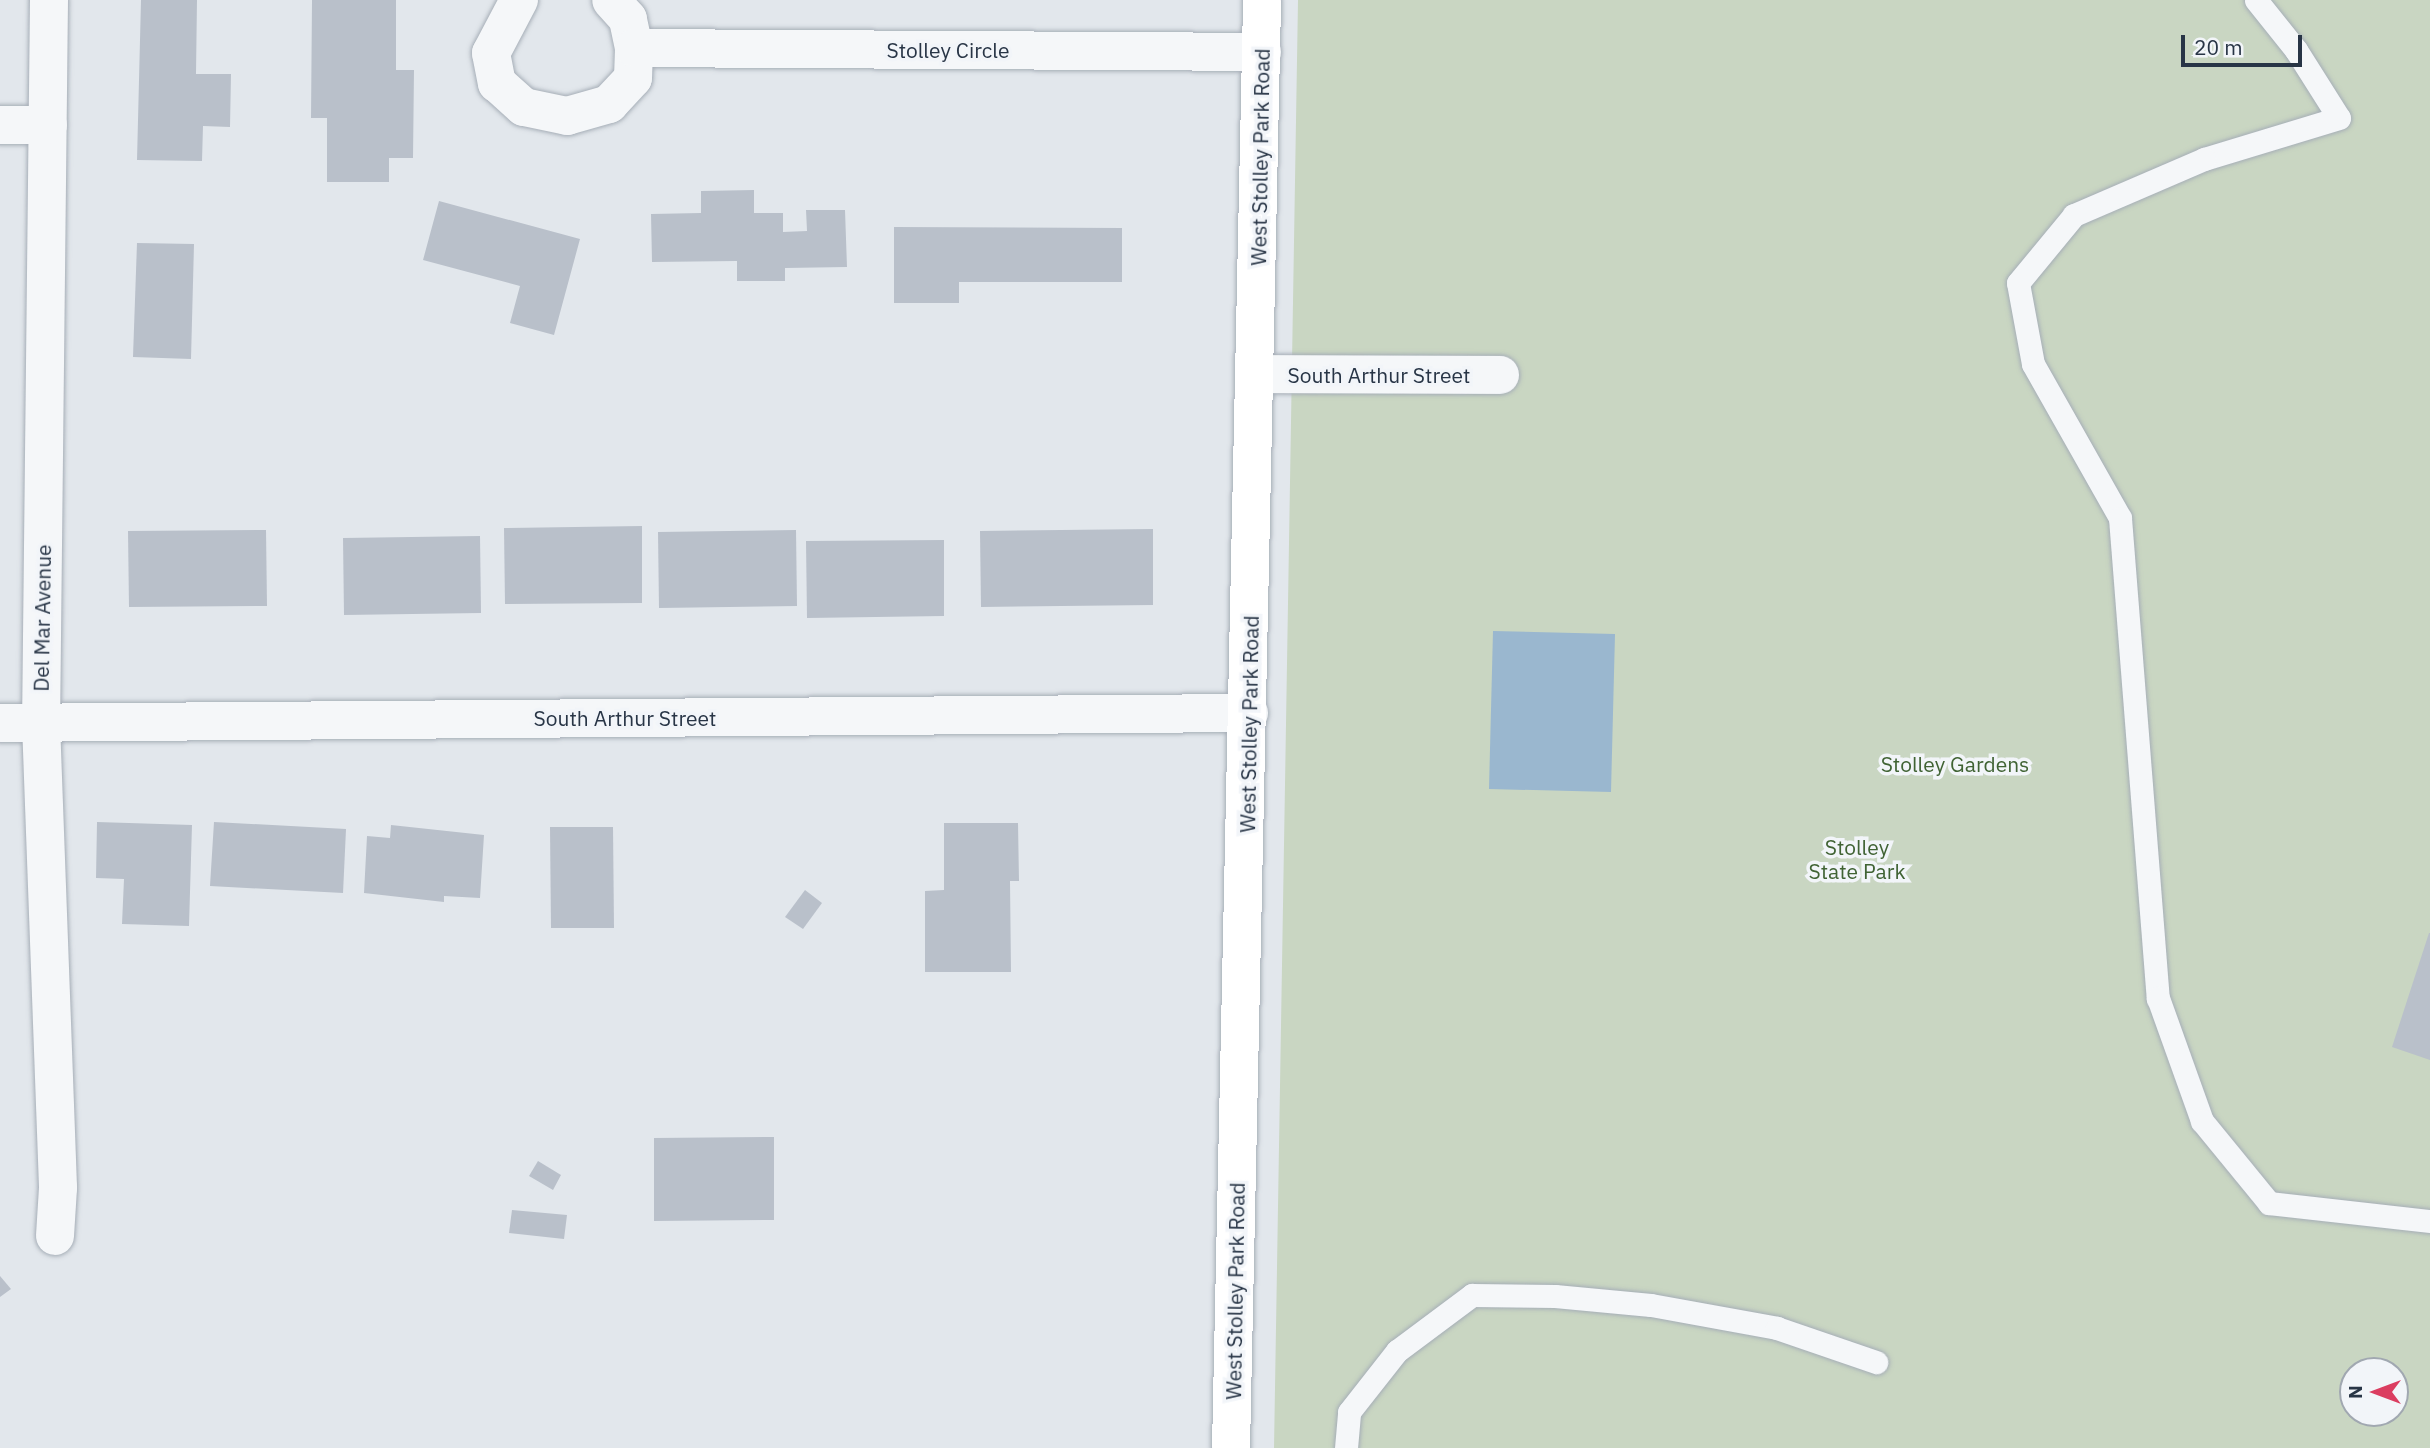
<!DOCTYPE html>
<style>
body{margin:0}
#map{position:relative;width:2430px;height:1448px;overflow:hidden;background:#e2e7ec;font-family:"IBM Plex Sans",sans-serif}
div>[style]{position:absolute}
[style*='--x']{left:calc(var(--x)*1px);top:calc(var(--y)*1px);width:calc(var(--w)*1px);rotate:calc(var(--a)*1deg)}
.green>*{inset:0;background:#c9d6c2}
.water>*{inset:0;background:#9ab7cf}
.building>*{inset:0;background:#b9c0ca}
.roads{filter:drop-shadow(0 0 2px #a6aeb7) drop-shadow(0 0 2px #a6aeb7)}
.lane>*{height:23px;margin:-11.5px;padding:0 11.5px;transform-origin:11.5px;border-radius:11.5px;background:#f5f7f9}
.street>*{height:38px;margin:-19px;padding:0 19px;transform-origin:19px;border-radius:19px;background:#f5f7f9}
.secondary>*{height:38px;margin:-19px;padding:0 19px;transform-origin:19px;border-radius:19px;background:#fff}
span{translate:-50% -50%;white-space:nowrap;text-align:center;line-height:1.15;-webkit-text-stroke:7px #f2f5f9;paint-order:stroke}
.street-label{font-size:21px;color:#283546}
.park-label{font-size:21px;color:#406334}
.north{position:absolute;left:2339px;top:1357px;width:70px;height:70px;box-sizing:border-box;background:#f2f5f9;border:2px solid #a1a8b1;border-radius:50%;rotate:270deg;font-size:19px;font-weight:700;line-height:28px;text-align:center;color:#283546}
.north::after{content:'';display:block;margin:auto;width:24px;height:32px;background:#db3d60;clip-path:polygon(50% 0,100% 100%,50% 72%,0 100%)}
.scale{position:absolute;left:2181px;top:35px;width:121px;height:32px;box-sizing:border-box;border:4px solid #283546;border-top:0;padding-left:9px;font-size:21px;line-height:24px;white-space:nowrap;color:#283546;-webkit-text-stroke:5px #f2f5f9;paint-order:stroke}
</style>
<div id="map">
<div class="green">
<i style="clip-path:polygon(evenodd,1298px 0,2430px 0,2430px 1448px,1274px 1448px,1298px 0,2353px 1371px,2395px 1371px,2395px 1413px,2353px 1413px,2353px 1371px)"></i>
</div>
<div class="water">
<i style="clip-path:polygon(1493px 631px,1615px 634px,1611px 792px,1489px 789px)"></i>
</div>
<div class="building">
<i style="clip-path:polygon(141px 0,197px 0,196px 74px,231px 74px,230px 127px,203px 126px,202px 161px,137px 160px)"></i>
<i style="clip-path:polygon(312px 0,396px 0,396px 70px,414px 70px,413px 158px,389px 158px,389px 182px,327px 182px,327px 118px,311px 118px)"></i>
<i style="clip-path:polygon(754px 190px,754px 213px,783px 213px,783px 232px,807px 231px,806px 210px,845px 210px,847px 267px,785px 268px,785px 281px,737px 281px,737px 261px,652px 262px,651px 214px,701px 213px,701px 191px)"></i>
<i style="clip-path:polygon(439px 201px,580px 239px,554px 335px,510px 323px,520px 286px,423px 260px)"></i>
<i style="clip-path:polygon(894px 227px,1122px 228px,1122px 282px,959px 282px,959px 303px,894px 303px)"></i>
<i style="clip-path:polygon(137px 243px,194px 244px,191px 359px,133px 357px)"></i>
<i style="clip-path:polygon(642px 526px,642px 603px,505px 604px,504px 528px)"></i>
<i style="clip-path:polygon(1153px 529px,1153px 605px,981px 607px,980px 531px)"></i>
<i style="clip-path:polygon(266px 530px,267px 606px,129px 607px,128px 531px)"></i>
<i style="clip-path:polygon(796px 530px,797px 606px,659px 608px,658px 532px)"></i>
<i style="clip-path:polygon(480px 536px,481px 613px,344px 615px,343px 538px)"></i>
<i style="clip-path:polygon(944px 540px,944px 616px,807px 618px,806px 541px)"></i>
<i style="clip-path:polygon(97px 822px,192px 825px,189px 926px,122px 924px,124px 879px,96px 878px)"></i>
<i style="clip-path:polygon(214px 822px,346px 829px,343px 893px,210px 886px)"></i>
<i style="clip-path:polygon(944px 823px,1018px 823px,1019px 881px,1010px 881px,1011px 972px,925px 972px,925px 891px,944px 890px)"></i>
<i style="clip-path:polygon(391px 825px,484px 835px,480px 898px,444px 896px,444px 902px,364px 893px,367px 836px,390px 838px)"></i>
<i style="clip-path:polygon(550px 827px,613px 827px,614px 928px,551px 928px)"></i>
<i style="clip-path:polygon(805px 890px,822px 903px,803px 929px,785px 917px)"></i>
<i style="clip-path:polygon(2429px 933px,2430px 933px,2430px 1060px,2392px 1047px)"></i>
<i style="clip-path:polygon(774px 1137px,774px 1220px,654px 1221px,654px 1138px)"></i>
<i style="clip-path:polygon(538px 1161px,561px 1175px,553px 1190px,529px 1176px)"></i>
<i style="clip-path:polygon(512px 1210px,567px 1215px,564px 1239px,509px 1233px)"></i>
<i style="clip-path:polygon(0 1276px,11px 1289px,0 1297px)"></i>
</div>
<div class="roads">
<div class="lane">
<i style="--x:2256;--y:0;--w:64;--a:51.3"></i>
<i style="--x:2296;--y:50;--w:80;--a:57.7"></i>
<i style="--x:2339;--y:118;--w:141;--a:163.1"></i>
<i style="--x:2204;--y:159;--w:142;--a:156.7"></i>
<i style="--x:2074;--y:215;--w:88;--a:129.5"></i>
<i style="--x:2018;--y:283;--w:82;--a:79.5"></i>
<i style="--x:2033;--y:364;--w:177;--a:60.5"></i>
<i style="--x:2120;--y:518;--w:482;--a:85.5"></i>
<i style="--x:2158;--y:998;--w:131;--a:70.3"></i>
<i style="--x:2202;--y:1121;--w:106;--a:50.7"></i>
<i style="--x:2269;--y:1203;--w:162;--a:6.4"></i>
<i style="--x:1346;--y:1448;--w:36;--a:-85"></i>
<i style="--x:1349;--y:1412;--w:78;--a:-51.8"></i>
<i style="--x:1397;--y:1351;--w:94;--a:-36.7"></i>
<i style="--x:1472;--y:1295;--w:83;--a:0.7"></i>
<i style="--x:1555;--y:1296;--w:96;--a:5.4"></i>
<i style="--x:1651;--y:1305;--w:128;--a:10.3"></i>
<i style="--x:1777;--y:1328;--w:105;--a:19"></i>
</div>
<div class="street">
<i style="--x:49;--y:0;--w:723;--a:90.63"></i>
<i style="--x:41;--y:723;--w:465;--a:87.9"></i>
<i style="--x:58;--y:1188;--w:48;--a:93.6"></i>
<i style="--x:519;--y:0;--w:60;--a:117.8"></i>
<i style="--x:491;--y:53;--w:31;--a:79"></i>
<i style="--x:497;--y:83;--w:36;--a:42"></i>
<i style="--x:524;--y:107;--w:44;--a:11.8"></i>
<i style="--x:567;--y:116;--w:44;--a:-15.9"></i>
<i style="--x:609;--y:104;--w:35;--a:-47"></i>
<i style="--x:633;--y:78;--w:30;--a:-88"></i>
<i style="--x:634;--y:48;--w:30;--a:-102"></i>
<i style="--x:628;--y:19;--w:25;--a:-132"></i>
<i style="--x:634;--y:48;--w:628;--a:0.36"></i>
<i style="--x:0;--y:125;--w:48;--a:0"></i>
<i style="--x:1257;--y:374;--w:243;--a:0.2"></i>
<i style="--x:0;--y:723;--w:1249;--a:-0.46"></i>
</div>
<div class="secondary">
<i style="--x:1231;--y:1448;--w:1448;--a:-88.77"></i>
</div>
</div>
<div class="street-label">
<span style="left:948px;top:50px">Stolley Circle</span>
<span style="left:1260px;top:157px;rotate:-89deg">West Stolley Park Road</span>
<span style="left:1379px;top:375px">South Arthur Street</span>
<span style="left:42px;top:618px;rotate:-89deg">Del Mar Avenue</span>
<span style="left:625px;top:718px">South Arthur Street</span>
<span style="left:1249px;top:724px;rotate:-89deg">West Stolley Park Road</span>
<span style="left:1235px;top:1291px;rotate:-89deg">West Stolley Park Road</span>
</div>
<div class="park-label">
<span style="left:1955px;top:764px">Stolley Gardens</span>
<span style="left:1857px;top:859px">Stolley<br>State Park</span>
</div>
<div class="north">N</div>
<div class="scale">20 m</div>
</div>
